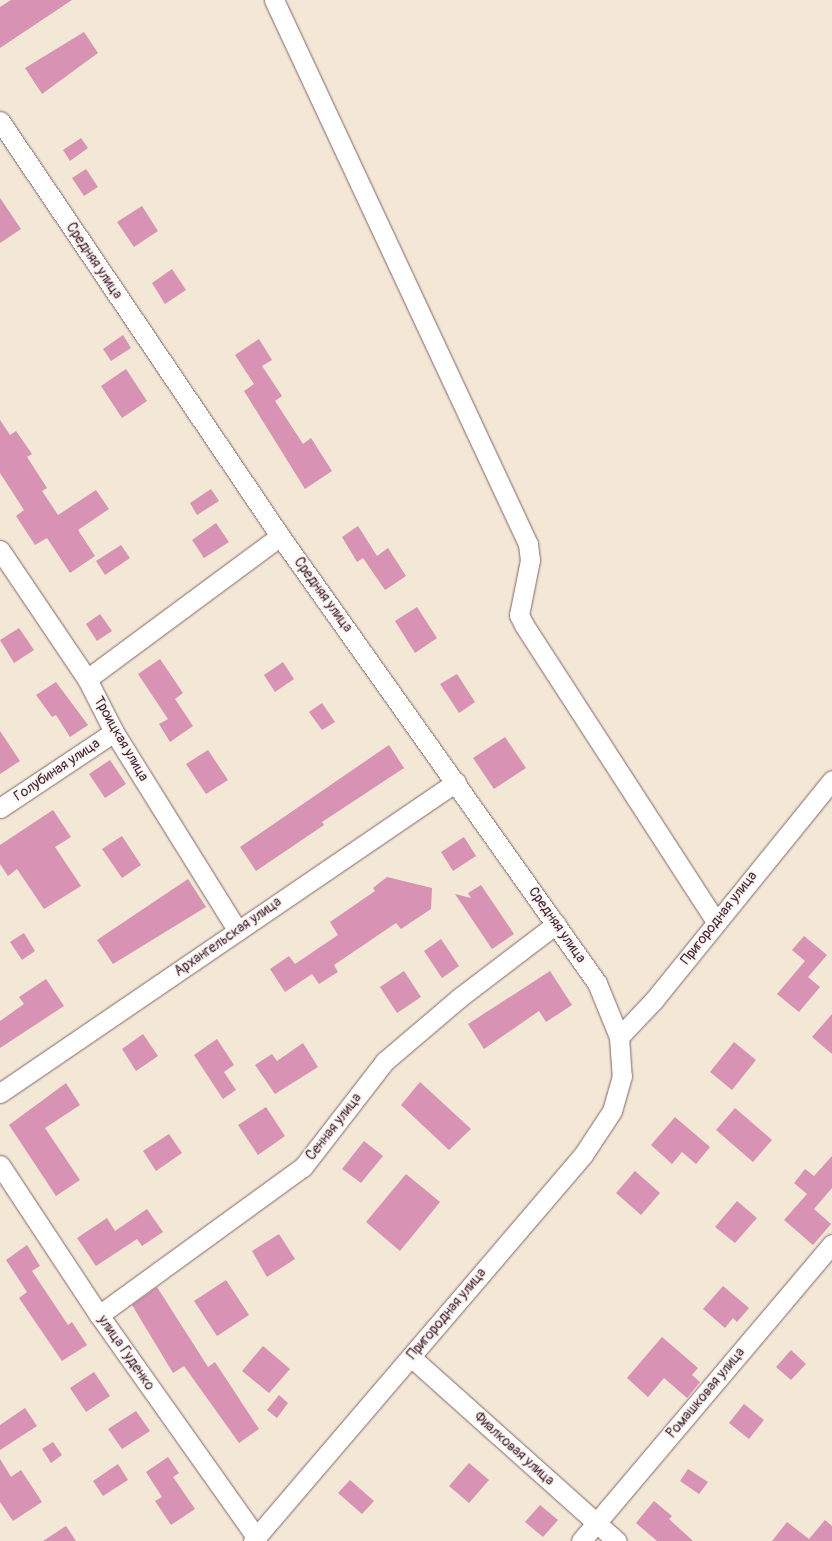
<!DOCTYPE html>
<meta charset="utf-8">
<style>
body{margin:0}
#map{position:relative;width:832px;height:1541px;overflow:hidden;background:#f3e8d6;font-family:Pangolin,sans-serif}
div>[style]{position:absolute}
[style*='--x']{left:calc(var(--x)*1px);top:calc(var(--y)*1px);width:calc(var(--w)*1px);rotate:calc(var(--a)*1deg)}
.building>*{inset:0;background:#d892b3}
.roads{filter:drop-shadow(0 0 1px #856567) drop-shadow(0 0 1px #856567)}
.minor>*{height:19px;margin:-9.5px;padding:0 9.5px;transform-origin:9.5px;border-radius:9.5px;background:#fff}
span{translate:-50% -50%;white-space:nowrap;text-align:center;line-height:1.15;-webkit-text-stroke:4px #f6f6f2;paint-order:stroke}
.street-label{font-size:14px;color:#4a1f2b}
</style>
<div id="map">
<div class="building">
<i style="clip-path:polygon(11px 0,72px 0,0 48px,0 7px)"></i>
<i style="clip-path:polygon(84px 32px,98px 53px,42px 94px,25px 68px)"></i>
<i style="clip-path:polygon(81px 138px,88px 148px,70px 161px,63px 150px)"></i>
<i style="clip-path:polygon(86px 169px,98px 187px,84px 196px,72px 178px)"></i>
<i style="clip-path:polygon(0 198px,21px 229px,0 243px)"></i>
<i style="clip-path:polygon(142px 206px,158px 231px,134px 247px,117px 222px)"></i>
<i style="clip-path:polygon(172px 269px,186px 290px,165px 304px,152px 283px)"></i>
<i style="clip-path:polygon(123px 335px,131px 348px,111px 361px,103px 349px)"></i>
<i style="clip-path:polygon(259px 339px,272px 360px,262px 366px,282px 396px,275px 401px,303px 444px,311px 438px,332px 471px,305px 489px,244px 391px,254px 384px,235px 355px)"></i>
<i style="clip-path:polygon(126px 369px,147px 401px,122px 418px,101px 386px)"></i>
<i style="clip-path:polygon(0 420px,10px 435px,16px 431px,32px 454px,27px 457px,47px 488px,42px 491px,58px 515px,96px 490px,109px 509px,78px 530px,95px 556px,70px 573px,47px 538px,35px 545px,16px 516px,24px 510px,0 473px)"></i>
<i style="clip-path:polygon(211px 489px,219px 501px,197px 515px,190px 503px)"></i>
<i style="clip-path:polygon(216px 523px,229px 542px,204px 558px,192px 540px)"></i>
<i style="clip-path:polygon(358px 526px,377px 556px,388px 548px,406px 576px,385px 590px,363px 558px,357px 562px,342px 537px)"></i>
<i style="clip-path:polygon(121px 545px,130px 558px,105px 575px,96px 561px)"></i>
<i style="clip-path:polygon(417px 607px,437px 638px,415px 653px,395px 621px)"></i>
<i style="clip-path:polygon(100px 614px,112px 631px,97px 641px,86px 624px)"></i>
<i style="clip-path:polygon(19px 628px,34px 650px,14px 663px,0 640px)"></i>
<i style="clip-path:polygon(160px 659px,183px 693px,175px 699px,193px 726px,170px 742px,159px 724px,168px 719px,138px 674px)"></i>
<i style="clip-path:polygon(283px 662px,294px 679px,275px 692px,264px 675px)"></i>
<i style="clip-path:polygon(457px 674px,475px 702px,459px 713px,440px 684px)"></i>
<i style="clip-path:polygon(56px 682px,88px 725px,70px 737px,56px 715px,52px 717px,36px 695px)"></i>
<i style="clip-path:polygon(322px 703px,335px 722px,322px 730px,309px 712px)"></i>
<i style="clip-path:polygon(0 731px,20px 761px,0 774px)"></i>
<i style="clip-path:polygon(505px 737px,526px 768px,494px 789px,473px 758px)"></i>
<i style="clip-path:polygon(389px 745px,404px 768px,322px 822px,324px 825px,256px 871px,240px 847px)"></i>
<i style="clip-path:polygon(208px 750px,228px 780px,206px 794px,186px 764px)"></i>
<i style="clip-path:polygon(110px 760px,126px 784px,105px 798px,89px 774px)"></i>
<i style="clip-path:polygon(53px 810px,71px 837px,55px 847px,81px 886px,44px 909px,17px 869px,8px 876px,0 864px,0 845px)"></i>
<i style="clip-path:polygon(122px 836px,141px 865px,122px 878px,102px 849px)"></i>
<i style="clip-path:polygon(464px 837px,476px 856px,453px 871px,441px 852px)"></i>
<i style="clip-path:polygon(387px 877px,432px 888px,431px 909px,401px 929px,396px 923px,334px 965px,338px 972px,319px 984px,312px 974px,285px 992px,270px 969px,289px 956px,295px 964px,338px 935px,330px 922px,375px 891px,373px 888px)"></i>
<i style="clip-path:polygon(188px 879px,206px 907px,113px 964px,97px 940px)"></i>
<i style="clip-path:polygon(481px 885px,514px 934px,492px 949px,455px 894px,471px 898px,468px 893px)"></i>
<i style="clip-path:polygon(24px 933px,35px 951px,22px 960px,10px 942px)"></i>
<i style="clip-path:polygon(804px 936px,827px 955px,808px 977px,820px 987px,799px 1012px,777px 994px,805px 961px,792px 950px)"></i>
<i style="clip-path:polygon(441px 939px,459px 966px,442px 978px,424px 951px)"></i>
<i style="clip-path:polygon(404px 971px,421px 997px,397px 1013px,380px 987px)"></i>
<i style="clip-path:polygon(550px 971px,572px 1005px,546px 1022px,539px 1011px,484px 1049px,468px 1024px)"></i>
<i style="clip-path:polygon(46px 979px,64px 1006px,0 1048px,0 1021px,24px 1004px,19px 997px)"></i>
<i style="clip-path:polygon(832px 1014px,832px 1054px,812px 1037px)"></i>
<i style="clip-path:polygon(143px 1034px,158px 1056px,136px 1071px,122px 1049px)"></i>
<i style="clip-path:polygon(217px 1039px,234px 1065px,224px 1072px,236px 1090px,223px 1099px,194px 1055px)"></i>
<i style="clip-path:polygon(734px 1042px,756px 1060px,732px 1090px,710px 1072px)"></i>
<i style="clip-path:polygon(303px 1043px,318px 1067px,275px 1094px,255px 1065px,272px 1054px,277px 1061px)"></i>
<i style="clip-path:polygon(420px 1082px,471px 1129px,449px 1150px,401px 1105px)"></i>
<i style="clip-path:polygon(66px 1083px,80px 1105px,45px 1128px,80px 1180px,56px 1196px,9px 1125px)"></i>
<i style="clip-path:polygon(266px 1107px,285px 1136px,258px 1155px,238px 1125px)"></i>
<i style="clip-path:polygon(735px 1108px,772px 1140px,753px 1162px,716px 1130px)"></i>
<i style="clip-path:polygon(675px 1117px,710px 1147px,696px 1164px,682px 1152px,672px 1164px,651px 1145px)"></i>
<i style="clip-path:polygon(169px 1134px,182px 1153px,156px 1171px,143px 1151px)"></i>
<i style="clip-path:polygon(364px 1141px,383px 1156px,361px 1183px,342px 1169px)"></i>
<i style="clip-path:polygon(832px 1156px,832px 1188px,814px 1209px,831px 1224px,813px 1245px,784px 1220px,807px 1194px,794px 1183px,805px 1169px,814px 1176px)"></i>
<i style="clip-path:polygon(635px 1171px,660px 1193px,641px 1215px,616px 1193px)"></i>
<i style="clip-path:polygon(406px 1174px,440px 1202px,400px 1251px,366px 1222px)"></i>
<i style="clip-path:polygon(737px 1201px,757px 1218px,735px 1243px,715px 1227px)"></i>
<i style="clip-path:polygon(147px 1209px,163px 1232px,142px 1246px,137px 1239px,96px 1266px,77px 1238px,107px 1218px,115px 1231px)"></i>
<i style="clip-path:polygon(279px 1234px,295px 1259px,267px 1277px,252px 1251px)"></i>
<i style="clip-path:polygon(27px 1245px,40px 1266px,32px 1271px,68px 1325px,72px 1322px,87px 1345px,62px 1361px,19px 1298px,27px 1292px,6px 1260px)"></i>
<i style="clip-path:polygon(226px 1280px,249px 1315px,217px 1336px,194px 1301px)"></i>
<i style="clip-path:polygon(723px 1286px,749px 1308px,737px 1322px,733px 1318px,725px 1328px,703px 1309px)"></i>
<i style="clip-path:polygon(157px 1287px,208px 1367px,215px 1362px,259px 1429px,239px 1443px,184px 1366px,173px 1373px,132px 1305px)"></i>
<i style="clip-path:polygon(662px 1337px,698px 1368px,692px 1375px,700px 1382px,687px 1398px,664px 1378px,648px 1397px,627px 1378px)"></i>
<i style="clip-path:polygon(263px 1346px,290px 1369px,269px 1393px,242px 1371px)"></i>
<i style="clip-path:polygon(791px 1350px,806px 1364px,791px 1380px,776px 1367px)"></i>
<i style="clip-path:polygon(94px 1372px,110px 1396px,86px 1412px,70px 1388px)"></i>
<i style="clip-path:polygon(279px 1395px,288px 1403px,277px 1418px,267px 1410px)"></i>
<i style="clip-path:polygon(744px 1404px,764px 1420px,749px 1439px,729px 1423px)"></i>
<i style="clip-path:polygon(25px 1408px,37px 1426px,0 1450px,0 1425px)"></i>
<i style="clip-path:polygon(136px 1411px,150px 1431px,122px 1449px,108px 1429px)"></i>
<i style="clip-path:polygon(53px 1442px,62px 1455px,51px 1463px,42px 1449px)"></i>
<i style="clip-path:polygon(168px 1457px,179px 1473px,173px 1477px,195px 1509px,171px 1525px,155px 1501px,162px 1497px,146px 1472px)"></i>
<i style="clip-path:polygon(0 1459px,11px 1477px,21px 1470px,42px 1502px,13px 1521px,0 1502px)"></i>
<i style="clip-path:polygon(469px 1463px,489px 1480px,469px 1503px,449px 1486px)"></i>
<i style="clip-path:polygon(118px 1464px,128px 1480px,103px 1496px,93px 1481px)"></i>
<i style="clip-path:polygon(688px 1469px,708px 1482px,699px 1494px,680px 1481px)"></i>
<i style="clip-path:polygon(350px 1480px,374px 1501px,362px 1514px,338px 1493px)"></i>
<i style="clip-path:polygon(654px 1501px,672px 1516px,669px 1519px,693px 1541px,657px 1541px,636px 1523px)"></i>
<i style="clip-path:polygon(540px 1505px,558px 1520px,543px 1537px,525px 1522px)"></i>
<i style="clip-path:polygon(825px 1520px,832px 1526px,832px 1541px,772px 1541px,787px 1522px,809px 1539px)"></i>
<i style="clip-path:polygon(66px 1526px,76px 1541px,43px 1541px)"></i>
</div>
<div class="roads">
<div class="minor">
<i style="--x:274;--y:0;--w:600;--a:64.97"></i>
<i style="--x:528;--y:544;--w:16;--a:83"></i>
<i style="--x:530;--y:560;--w:56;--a:101.3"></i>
<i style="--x:519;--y:615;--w:11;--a:63"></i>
<i style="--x:524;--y:625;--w:354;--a:57.1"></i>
<i style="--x:0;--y:121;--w:501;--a:55.99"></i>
<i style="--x:280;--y:536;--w:548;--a:54.66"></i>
<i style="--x:597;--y:983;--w:58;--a:67.8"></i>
<i style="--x:619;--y:1037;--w:39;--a:86"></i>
<i style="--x:622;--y:1076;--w:36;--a:106"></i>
<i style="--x:612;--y:1111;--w:53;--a:123.4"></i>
<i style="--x:583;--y:1155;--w:508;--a:130.53"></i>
<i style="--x:0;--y:550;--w:156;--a:56"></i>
<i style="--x:87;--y:679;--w:59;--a:63"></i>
<i style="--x:114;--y:732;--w:234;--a:58.1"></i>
<i style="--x:87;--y:679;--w:240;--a:-36.5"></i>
<i style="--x:0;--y:808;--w:137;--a:-33.7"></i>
<i style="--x:619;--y:1037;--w:51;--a:-46.6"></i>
<i style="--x:654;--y:1000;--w:283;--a:-51"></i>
<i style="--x:0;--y:1093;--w:552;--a:-34.29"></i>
<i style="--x:0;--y:1165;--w:180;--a:56.6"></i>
<i style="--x:99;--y:1315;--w:272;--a:54.7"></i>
<i style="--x:99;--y:1315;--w:252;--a:-36"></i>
<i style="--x:303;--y:1167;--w:134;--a:-52.3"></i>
<i style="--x:385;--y:1061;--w:97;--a:-40.4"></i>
<i style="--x:459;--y:998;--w:122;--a:-37.3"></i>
<i style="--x:411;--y:1357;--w:276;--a:41.8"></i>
<i style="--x:581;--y:1541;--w:389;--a:-49.8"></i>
</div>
</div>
<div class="street-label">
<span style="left:94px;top:261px;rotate:56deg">Средняя улица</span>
<span style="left:323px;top:595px;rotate:54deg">Средняя улица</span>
<span style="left:121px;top:739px;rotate:60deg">Троицкая улица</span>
<span style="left:57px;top:770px;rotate:-34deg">Голубиная улица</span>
<span style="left:719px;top:918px;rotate:-52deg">Пригородная улица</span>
<span style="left:557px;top:925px;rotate:55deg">Средняя улица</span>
<span style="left:228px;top:937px;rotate:-35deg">Архангельская улица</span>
<span style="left:334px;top:1127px;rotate:-52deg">Сенная улица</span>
<span style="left:447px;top:1314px;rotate:-50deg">Пригородная улица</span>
<span style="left:126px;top:1353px;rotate:55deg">улица Гуденко</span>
<span style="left:706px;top:1393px;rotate:-50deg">Ромашковая улица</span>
<span style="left:514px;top:1449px;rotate:42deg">Фиалковая улица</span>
</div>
</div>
